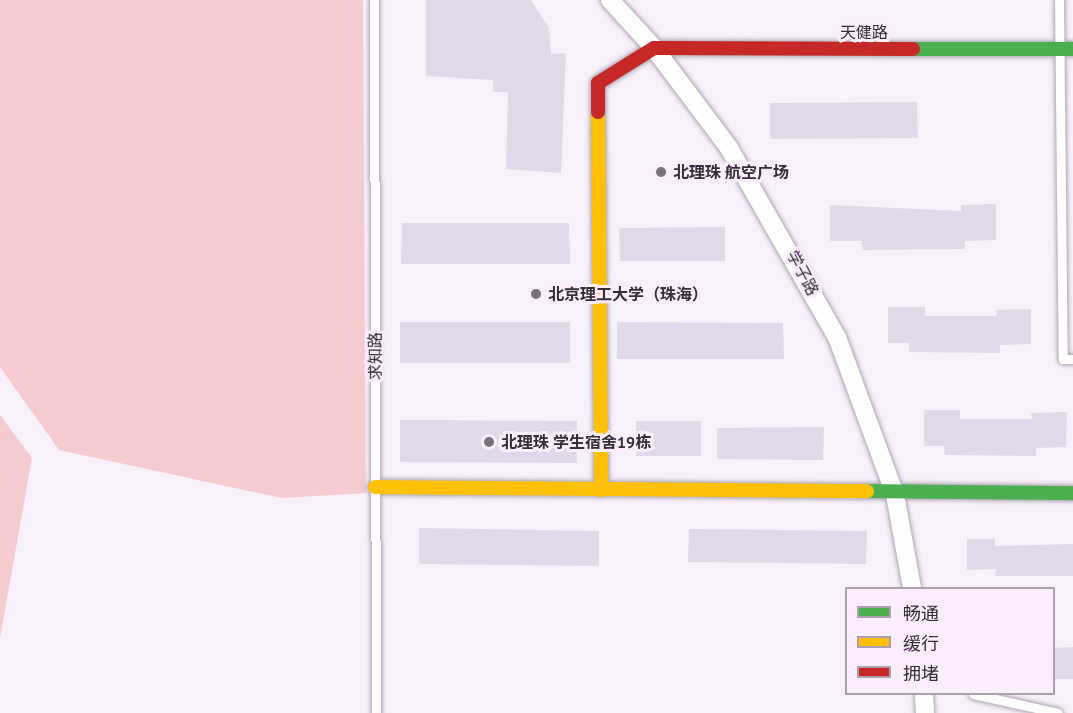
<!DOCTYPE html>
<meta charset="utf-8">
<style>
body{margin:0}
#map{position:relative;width:1073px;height:713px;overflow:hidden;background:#f8f0fa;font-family:"PT Sans","Noto Sans SC",sans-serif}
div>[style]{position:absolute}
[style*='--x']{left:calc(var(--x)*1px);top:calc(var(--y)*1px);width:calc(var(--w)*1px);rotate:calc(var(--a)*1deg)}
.forest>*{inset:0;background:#f6cbd0}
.building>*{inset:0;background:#e1d9e9}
.roads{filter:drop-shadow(0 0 2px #aea7b0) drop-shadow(0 0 2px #aea7b0)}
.lane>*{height:9px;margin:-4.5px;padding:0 4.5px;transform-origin:4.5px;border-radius:4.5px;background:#fefdfe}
.street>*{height:18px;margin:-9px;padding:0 9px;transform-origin:9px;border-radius:9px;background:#fefdfe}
.fast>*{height:14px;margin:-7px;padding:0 7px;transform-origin:7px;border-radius:7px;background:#4caf50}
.slow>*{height:14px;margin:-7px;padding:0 7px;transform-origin:7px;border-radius:7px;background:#ffc107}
.jam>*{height:14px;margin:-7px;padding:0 7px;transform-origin:7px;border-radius:7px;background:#c62828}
.dots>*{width:16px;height:16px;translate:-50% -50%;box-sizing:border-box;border:3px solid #fbedfd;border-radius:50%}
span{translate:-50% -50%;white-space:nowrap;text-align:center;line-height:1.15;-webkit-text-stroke:6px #fbedfd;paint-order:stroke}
.street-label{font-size:16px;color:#362d37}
.poi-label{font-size:16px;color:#362d37;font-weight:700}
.left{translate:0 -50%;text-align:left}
.legend{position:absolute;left:845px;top:587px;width:210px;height:108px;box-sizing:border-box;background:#fbedfd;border:2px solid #aca0ae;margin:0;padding:8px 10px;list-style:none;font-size:18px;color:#362d37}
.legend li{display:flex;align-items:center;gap:12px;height:30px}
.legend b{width:30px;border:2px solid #aca0ae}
</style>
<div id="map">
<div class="forest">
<i style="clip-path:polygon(0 0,363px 0,366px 493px,282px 498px,59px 450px,0 367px)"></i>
<i style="clip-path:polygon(0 415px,32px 458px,0 638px)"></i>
</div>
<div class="building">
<i style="clip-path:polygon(426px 0,531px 0,549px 28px,551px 54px,566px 53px,561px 173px,506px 169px,508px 92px,493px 92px,493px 80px,426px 76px)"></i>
<i style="clip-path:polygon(917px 102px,918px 138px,770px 139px,770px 103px)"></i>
<i style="clip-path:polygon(996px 204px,996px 240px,965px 241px,965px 249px,863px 250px,862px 241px,830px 241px,830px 205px,961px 211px,961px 205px)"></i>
<i style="clip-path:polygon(402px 223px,569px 223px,570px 264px,401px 264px)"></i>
<i style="clip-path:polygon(725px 227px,725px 261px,620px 261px,619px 228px)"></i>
<i style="clip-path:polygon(888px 307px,925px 307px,925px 316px,997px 316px,996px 310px,1031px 309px,1031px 344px,1000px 345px,1000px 353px,909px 352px,909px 343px,888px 343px)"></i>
<i style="clip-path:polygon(400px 322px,570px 322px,570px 363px,400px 363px)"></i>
<i style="clip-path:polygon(617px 322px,783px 323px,784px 359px,617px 359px)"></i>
<i style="clip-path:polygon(924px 410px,960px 410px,960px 419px,1032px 419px,1031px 413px,1067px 412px,1066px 447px,1036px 448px,1036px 456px,945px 455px,944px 446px,924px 446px)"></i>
<i style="clip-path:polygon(400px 420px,577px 421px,577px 463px,400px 462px)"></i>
<i style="clip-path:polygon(636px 421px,701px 421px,701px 456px,636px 456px)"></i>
<i style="clip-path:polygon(824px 427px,823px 460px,717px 459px,717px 428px)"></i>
<i style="clip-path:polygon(419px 528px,599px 531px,599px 566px,419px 564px)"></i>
<i style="clip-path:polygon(689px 529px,867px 531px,866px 564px,688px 562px)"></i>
<i style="clip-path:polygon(967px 539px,995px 539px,995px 546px,1073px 544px,1073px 576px,995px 576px,996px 569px,967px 570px)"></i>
<i style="clip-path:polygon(1073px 647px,1073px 679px,1054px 679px,1054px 648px)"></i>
</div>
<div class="roads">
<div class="lane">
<i style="--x:374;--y:0;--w:713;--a:89.84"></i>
<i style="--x:1059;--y:0;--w:359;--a:89.4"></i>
<i style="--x:1063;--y:359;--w:10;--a:0"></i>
<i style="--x:973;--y:694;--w:87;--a:12.6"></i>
</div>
<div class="street">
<i style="--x:610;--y:0;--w:65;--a:47.5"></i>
<i style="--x:654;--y:48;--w:125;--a:53.1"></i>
<i style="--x:729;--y:148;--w:218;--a:60.3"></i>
<i style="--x:837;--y:337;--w:168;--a:69.8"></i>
<i style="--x:895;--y:495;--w:95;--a:79.6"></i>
<i style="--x:924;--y:694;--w:19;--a:87"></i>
</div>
<div class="fast">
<i style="--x:913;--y:49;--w:160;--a:0"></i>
<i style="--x:867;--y:491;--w:206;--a:0.6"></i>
</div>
<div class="slow">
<i style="--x:598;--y:112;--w:378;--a:89.5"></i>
<i style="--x:375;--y:487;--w:492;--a:0.5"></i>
</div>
<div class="jam">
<i style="--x:598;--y:112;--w:29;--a:-90"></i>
<i style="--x:598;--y:83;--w:66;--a:-32"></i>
<i style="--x:654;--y:48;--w:259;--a:0.2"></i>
</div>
</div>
<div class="dots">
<i style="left:661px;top:172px;background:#7a717b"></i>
<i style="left:536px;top:294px;background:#7a717b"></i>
<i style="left:489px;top:442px;background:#7a717b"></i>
</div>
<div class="street-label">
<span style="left:864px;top:32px">天健路</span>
<span style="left:803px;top:273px;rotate:62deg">学子路</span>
<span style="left:375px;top:356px;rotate:-90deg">求知路</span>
</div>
<div class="poi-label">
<span class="left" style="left:673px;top:172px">北理珠 航空广场</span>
<span class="left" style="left:548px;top:294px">北京理工大学（珠海）</span>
<span class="left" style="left:501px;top:442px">北理珠 学生宿舍19栋</span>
</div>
<ul class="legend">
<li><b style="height:8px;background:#4caf50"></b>畅通</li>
<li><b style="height:8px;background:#ffc107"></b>缓行</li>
<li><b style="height:8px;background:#c62828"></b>拥堵</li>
</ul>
</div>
